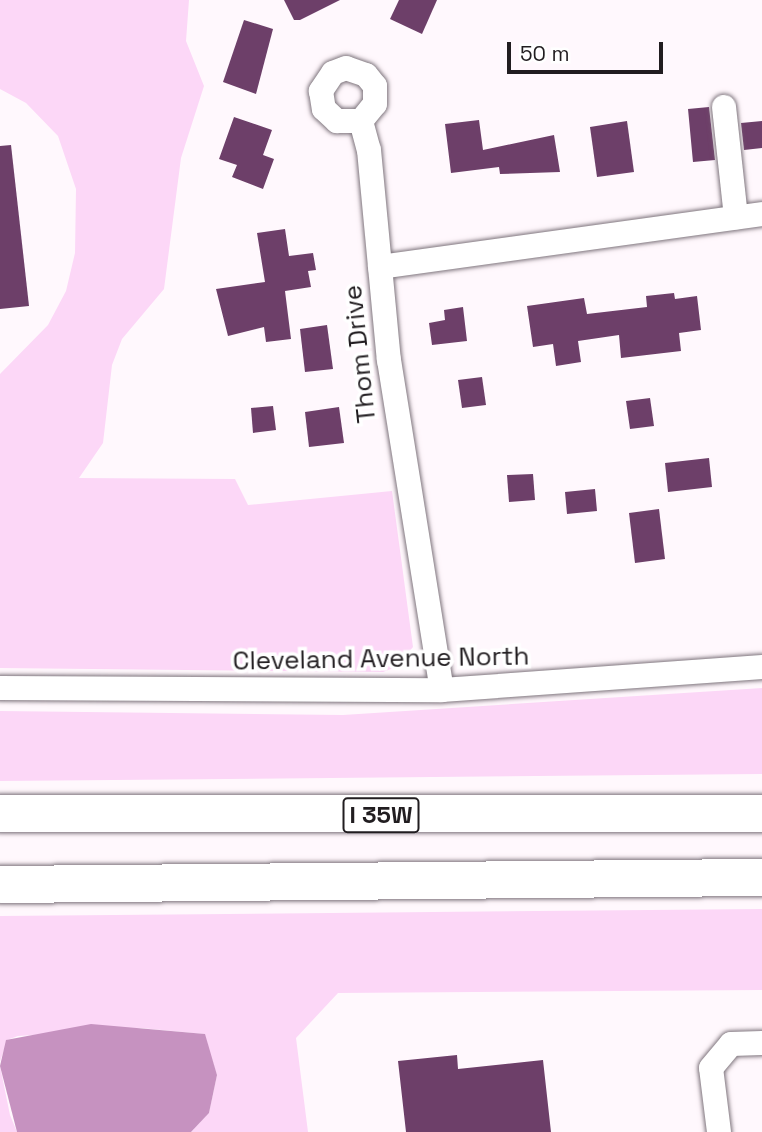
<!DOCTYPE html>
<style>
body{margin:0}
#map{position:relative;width:762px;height:1132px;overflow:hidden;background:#fff8fd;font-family:"Space Grotesk",sans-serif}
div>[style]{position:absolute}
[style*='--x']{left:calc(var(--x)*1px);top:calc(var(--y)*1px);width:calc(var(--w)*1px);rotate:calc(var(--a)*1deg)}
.green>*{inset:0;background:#fcd7f7}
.water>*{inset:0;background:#c692c0}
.building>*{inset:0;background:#6d3f69}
.roads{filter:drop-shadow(0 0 2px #80767e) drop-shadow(0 0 2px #80767e)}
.minor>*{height:24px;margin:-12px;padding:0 12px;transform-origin:12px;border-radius:12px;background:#fff}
.highway>*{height:37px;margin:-18.5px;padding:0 18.5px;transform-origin:18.5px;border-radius:18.5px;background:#fff}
span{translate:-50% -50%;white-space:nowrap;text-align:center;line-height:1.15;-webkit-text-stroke:7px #fff;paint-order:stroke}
.shield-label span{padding:2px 5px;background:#fff;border:2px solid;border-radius:5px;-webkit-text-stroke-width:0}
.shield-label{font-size:24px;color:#211d20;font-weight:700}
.street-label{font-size:26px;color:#211d20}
.scale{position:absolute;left:507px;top:42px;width:156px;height:32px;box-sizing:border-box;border:4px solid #211d20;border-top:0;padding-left:9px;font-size:21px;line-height:24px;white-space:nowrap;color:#211d20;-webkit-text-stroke:5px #fff;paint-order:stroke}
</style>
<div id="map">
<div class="green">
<i style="clip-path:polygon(0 0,189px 0,186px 41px,204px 86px,181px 158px,164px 289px,122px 339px,112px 365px,103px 443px,79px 478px,235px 479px,248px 505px,392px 491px,413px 647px,396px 667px,383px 672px,0 668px,0 374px,48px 325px,66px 291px,75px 253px,76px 189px,58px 136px,26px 103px,0 89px)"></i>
<i style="clip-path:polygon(762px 688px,762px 774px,0 781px,0 711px,343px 715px)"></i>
<i style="clip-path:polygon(762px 909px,762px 990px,338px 993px,296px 1038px,308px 1132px,191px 1132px,209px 1113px,217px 1075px,204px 1034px,141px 1028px,18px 1036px,7px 1040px,0 1062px,0 916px)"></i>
<i style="clip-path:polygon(0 1066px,10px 1115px,17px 1132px,0 1132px)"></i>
</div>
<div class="water">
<i style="clip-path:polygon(91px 1024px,205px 1034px,217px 1075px,209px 1113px,191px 1132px,17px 1132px,0 1066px,6px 1040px)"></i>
</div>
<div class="building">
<i style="clip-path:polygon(284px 0,340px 0,300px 20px,294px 20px)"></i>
<i style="clip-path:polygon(399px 0,437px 0,422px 34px,390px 19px)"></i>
<i style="clip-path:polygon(244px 20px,273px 29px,256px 94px,223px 82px)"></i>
<i style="clip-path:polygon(709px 107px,715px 160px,693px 162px,688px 109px)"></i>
<i style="clip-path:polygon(234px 117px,272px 130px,263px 155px,274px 159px,263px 189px,232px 177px,237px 165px,219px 159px)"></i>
<i style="clip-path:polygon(479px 120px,483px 150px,554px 135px,560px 172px,500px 174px,499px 167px,451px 173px,445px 124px)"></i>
<i style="clip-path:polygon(627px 121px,634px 172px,597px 177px,590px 127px)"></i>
<i style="clip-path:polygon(762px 121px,762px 148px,744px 150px,741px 123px)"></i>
<i style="clip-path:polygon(11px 145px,29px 306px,0 309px,0 146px)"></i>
<i style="clip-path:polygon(285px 229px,289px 256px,313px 253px,316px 270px,308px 271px,311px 287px,285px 291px,291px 339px,266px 342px,264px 327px,228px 336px,216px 289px,265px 282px,257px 233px)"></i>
<i style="clip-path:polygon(674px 293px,675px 299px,697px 296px,701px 330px,679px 333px,681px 351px,621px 358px,619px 335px,578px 341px,581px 362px,556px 366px,553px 344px,533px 347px,527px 306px,584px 298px,587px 314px,647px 307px,646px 296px)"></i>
<i style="clip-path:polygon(463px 307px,467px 341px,432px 345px,429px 323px,445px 320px,444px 310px)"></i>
<i style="clip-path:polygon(327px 325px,333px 369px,305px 372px,300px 329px)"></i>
<i style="clip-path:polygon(482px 377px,486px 405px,462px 408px,458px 380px)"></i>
<i style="clip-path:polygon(650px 398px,654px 426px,630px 429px,626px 401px)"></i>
<i style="clip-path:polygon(273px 406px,276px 430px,253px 433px,251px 408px)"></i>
<i style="clip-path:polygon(339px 407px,344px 443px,309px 447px,305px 412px)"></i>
<i style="clip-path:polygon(709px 458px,712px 487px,668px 492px,665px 463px)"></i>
<i style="clip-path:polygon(533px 474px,535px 500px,509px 502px,507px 475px)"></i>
<i style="clip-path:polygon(595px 489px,597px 511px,567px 514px,565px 492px)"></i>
<i style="clip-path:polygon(659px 509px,665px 559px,635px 563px,629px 513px)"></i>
<i style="clip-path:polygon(457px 1055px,458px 1069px,543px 1060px,551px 1132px,406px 1132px,398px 1061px)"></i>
</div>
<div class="roads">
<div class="minor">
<i style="--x:724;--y:107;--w:111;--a:83.8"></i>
<i style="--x:361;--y:121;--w:22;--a:-51"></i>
<i style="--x:375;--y:104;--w:18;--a:-90"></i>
<i style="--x:375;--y:86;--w:14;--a:-129"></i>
<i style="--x:366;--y:75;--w:21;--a:-161"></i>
<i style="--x:346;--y:68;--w:14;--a:159"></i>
<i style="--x:333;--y:73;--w:22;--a:124"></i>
<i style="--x:321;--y:91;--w:18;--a:81"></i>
<i style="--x:324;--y:109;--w:18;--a:43"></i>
<i style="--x:337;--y:121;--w:24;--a:0"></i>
<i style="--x:361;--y:121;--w:30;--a:75"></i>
<i style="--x:369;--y:150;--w:211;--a:84.6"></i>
<i style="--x:389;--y:360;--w:334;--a:80.9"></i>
<i style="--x:380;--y:267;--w:386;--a:-7.9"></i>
<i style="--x:0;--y:688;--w:442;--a:0.3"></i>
<i style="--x:442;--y:690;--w:321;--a:-4.1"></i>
<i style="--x:719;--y:1132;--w:64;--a:-97.1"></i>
<i style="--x:711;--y:1068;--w:31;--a:-50"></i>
<i style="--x:731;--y:1044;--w:31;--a:-2"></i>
</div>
<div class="highway">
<i style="--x:0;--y:813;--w:762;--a:0"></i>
<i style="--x:0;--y:884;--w:762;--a:-0.53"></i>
</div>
</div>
<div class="shield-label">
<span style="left:381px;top:815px">I 35W</span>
</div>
<div class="street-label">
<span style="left:360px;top:354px;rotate:-96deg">Thom Drive</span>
<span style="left:381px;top:659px;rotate:-1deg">Cleveland Avenue North</span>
</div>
<div class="scale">50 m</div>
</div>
